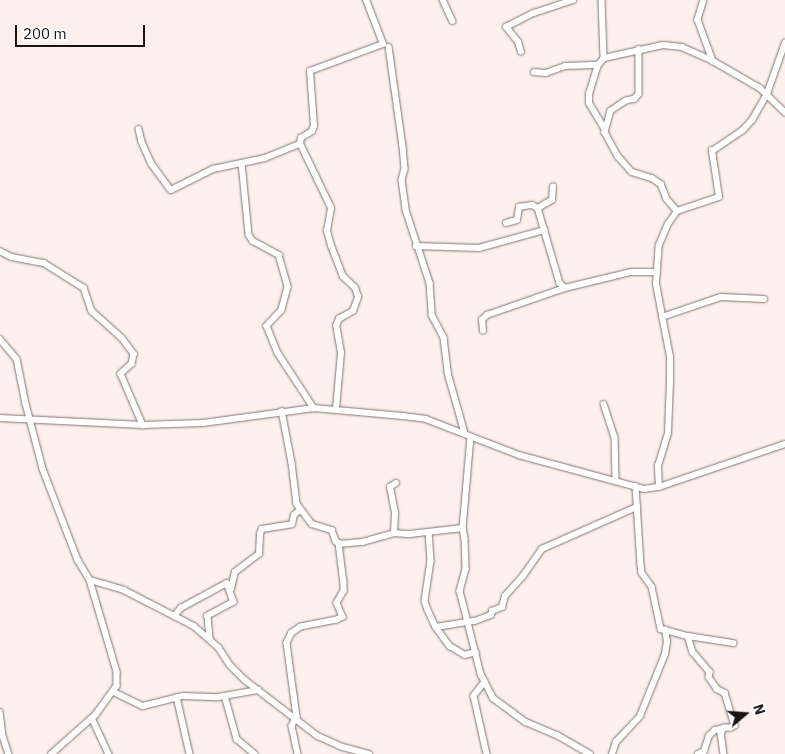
<!DOCTYPE html>
<style>
body{margin:0}
#map{position:relative;width:785px;height:754px;overflow:hidden;background:#fdf0ed;font-family:"IBM Plex Sans",sans-serif}
div>[style]{position:absolute}
[style*='--x']{left:calc(var(--x)*1px);top:calc(var(--y)*1px);width:calc(var(--w)*1px);rotate:calc(var(--a)*1deg)}
.roads{filter:drop-shadow(0 0 1px #817573) drop-shadow(0 0 1px #817573)}
.minor>*{height:5.5px;margin:-2.75px;padding:0 2.75px;transform-origin:2.75px;border-radius:2.75px;background:#fff}
span{translate:-50% -50%;white-space:nowrap;text-align:center;line-height:1.15;-webkit-text-stroke:4px #fff;paint-order:stroke}
.north{position:absolute;left:720px;top:689px;width:50px;height:50px;-webkit-text-stroke:4px #fff;paint-order:stroke;rotate:72deg;font-size:14px;font-weight:700;line-height:20px;text-align:center;color:#191413}
.north::after{content:'';display:block;margin:auto;width:18px;height:22px;background:#191413;clip-path:polygon(50% 0,100% 100%,50% 72%,0 100%)}
.scale{position:absolute;left:15px;top:25px;width:130px;height:22px;box-sizing:border-box;border:2px solid #191413;border-top:0;padding-left:6px;font-size:15px;line-height:18px;white-space:nowrap;color:#191413;-webkit-text-stroke:4px #fff;paint-order:stroke}
</style>
<div id="map">
<div class="roads">
<div class="minor">
<i style="--x:443;--y:0;--w:23;--a:65"></i>
<i style="--x:602;--y:0;--w:58;--a:88"></i>
<i style="--x:704;--y:0;--w:21;--a:107"></i>
<i style="--x:698;--y:20;--w:44;--a:69.9"></i>
<i style="--x:389;--y:47;--w:100;--a:82"></i>
<i style="--x:403;--y:146;--w:23;--a:85"></i>
<i style="--x:405;--y:169;--w:11;--a:105"></i>
<i style="--x:402;--y:180;--w:30;--a:82"></i>
<i style="--x:406;--y:210;--w:77;--a:71.8"></i>
<i style="--x:430;--y:283;--w:32;--a:86"></i>
<i style="--x:432;--y:315;--w:26;--a:62"></i>
<i style="--x:444;--y:338;--w:35;--a:83"></i>
<i style="--x:448;--y:373;--w:62;--a:74.2"></i>
<i style="--x:639;--y:49;--w:45;--a:90"></i>
<i style="--x:639;--y:94;--w:6;--a:129"></i>
<i style="--x:635;--y:99;--w:9;--a:167"></i>
<i style="--x:626;--y:101;--w:18;--a:146"></i>
<i style="--x:611;--y:111;--w:22;--a:106"></i>
<i style="--x:605;--y:132;--w:27;--a:62"></i>
<i style="--x:618;--y:156;--w:21;--a:49"></i>
<i style="--x:632;--y:172;--w:21;--a:17"></i>
<i style="--x:652;--y:178;--w:11;--a:34"></i>
<i style="--x:661;--y:184;--w:16;--a:68"></i>
<i style="--x:667;--y:199;--w:16;--a:50"></i>
<i style="--x:521;--y:52;--w:10;--a:-107"></i>
<i style="--x:518;--y:42;--w:19;--a:-129"></i>
<i style="--x:506;--y:27;--w:31;--a:-27"></i>
<i style="--x:534;--y:13;--w:41;--a:-18.4"></i>
<i style="--x:534;--y:72;--w:12;--a:5"></i>
<i style="--x:546;--y:73;--w:20;--a:-20"></i>
<i style="--x:565;--y:66;--w:33;--a:-2"></i>
<i style="--x:139;--y:129;--w:13;--a:77"></i>
<i style="--x:142;--y:142;--w:24;--a:66"></i>
<i style="--x:152;--y:164;--w:32;--a:54"></i>
<i style="--x:171;--y:190;--w:47;--a:-26.6"></i>
<i style="--x:213;--y:169;--w:53;--a:-11.9"></i>
<i style="--x:265;--y:158;--w:38;--a:-22"></i>
<i style="--x:605;--y:130;--w:31;--a:-121"></i>
<i style="--x:589;--y:103;--w:9;--a:-90"></i>
<i style="--x:589;--y:94;--w:30;--a:-73"></i>
<i style="--x:598;--y:65;--w:9;--a:-49"></i>
<i style="--x:604;--y:58;--w:60;--a:-12.4"></i>
<i style="--x:663;--y:45;--w:19;--a:6"></i>
<i style="--x:682;--y:47;--w:34;--a:24"></i>
<i style="--x:713;--y:61;--w:54;--a:29.9"></i>
<i style="--x:760;--y:88;--w:35;--a:44"></i>
<i style="--x:242;--y:163;--w:72;--a:84.4"></i>
<i style="--x:249;--y:235;--w:7;--a:56"></i>
<i style="--x:253;--y:241;--w:30;--a:28"></i>
<i style="--x:279;--y:255;--w:33;--a:74"></i>
<i style="--x:288;--y:287;--w:24;--a:105"></i>
<i style="--x:282;--y:310;--w:22;--a:133"></i>
<i style="--x:267;--y:326;--w:29;--a:68"></i>
<i style="--x:278;--y:353;--w:66;--a:56.8"></i>
<i style="--x:538;--y:208;--w:16;--a:-30"></i>
<i style="--x:552;--y:200;--w:13;--a:-86"></i>
<i style="--x:506;--y:223;--w:11;--a:-15"></i>
<i style="--x:517;--y:220;--w:13;--a:-81"></i>
<i style="--x:519;--y:207;--w:13;--a:-9"></i>
<i style="--x:532;--y:205;--w:7;--a:27"></i>
<i style="--x:538;--y:208;--w:78;--a:73.7"></i>
<i style="--x:560;--y:283;--w:7;--a:45"></i>
<i style="--x:565;--y:288;--w:68;--a:-13.6"></i>
<i style="--x:631;--y:272;--w:24;--a:0"></i>
<i style="--x:416;--y:246;--w:63;--a:1.8"></i>
<i style="--x:479;--y:248;--w:68;--a:-15.3"></i>
<i style="--x:0;--y:251;--w:13;--a:27"></i>
<i style="--x:12;--y:257;--w:33;--a:11"></i>
<i style="--x:44;--y:263;--w:47;--a:32"></i>
<i style="--x:84;--y:288;--w:24;--a:71"></i>
<i style="--x:92;--y:311;--w:40;--a:42"></i>
<i style="--x:122;--y:338;--w:20;--a:53"></i>
<i style="--x:134;--y:354;--w:10;--a:101"></i>
<i style="--x:132;--y:364;--w:15;--a:138"></i>
<i style="--x:121;--y:374;--w:56;--a:66.7"></i>
<i style="--x:662;--y:317;--w:62;--a:-18.7"></i>
<i style="--x:721;--y:297;--w:43;--a:2.7"></i>
<i style="--x:483;--y:331;--w:11;--a:-95"></i>
<i style="--x:482;--y:320;--w:7;--a:-45"></i>
<i style="--x:487;--y:315;--w:83;--a:-19.1"></i>
<i style="--x:0;--y:339;--w:26;--a:50"></i>
<i style="--x:17;--y:359;--w:46;--a:78.7"></i>
<i style="--x:26;--y:404;--w:67;--a:75.3"></i>
<i style="--x:43;--y:469;--w:97;--a:69"></i>
<i style="--x:78;--y:560;--w:23;--a:59"></i>
<i style="--x:90;--y:580;--w:96;--a:73.6"></i>
<i style="--x:117;--y:672;--w:14;--a:90"></i>
<i style="--x:117;--y:686;--w:36;--a:126"></i>
<i style="--x:96;--y:715;--w:59;--a:138.4"></i>
<i style="--x:604;--y:404;--w:35;--a:72"></i>
<i style="--x:615;--y:437;--w:44;--a:88.7"></i>
<i style="--x:336;--y:409;--w:56;--a:-84.9"></i>
<i style="--x:341;--y:353;--w:27;--a:-100"></i>
<i style="--x:336;--y:326;--w:8;--a:-67"></i>
<i style="--x:339;--y:319;--w:16;--a:-30"></i>
<i style="--x:353;--y:311;--w:15;--a:-70"></i>
<i style="--x:358;--y:297;--w:9;--a:-108"></i>
<i style="--x:355;--y:288;--w:16;--a:-137"></i>
<i style="--x:343;--y:277;--w:33;--a:-111"></i>
<i style="--x:331;--y:246;--w:16;--a:-105"></i>
<i style="--x:327;--y:231;--w:23;--a:-80"></i>
<i style="--x:331;--y:208;--w:71;--a:-115.8"></i>
<i style="--x:300;--y:144;--w:6;--a:-81"></i>
<i style="--x:301;--y:138;--w:13;--a:-32"></i>
<i style="--x:312;--y:131;--w:5;--a:-68"></i>
<i style="--x:314;--y:126;--w:55;--a:-94.2"></i>
<i style="--x:310;--y:71;--w:78;--a:-20.3"></i>
<i style="--x:383;--y:44;--w:47;--a:-111.1"></i>
<i style="--x:282;--y:411;--w:53;--a:79.1"></i>
<i style="--x:292;--y:463;--w:41;--a:83"></i>
<i style="--x:297;--y:504;--w:25;--a:53"></i>
<i style="--x:312;--y:524;--w:21;--a:17"></i>
<i style="--x:332;--y:530;--w:12;--a:70"></i>
<i style="--x:336;--y:541;--w:4;--a:34"></i>
<i style="--x:339;--y:543;--w:38;--a:83"></i>
<i style="--x:344;--y:581;--w:10;--a:90"></i>
<i style="--x:344;--y:591;--w:14;--a:120"></i>
<i style="--x:337;--y:603;--w:15;--a:67"></i>
<i style="--x:343;--y:617;--w:7;--a:153"></i>
<i style="--x:337;--y:620;--w:37;--a:169"></i>
<i style="--x:301;--y:627;--w:11;--a:146"></i>
<i style="--x:292;--y:633;--w:11;--a:117"></i>
<i style="--x:287;--y:643;--w:75;--a:82.3"></i>
<i style="--x:297;--y:717;--w:10;--a:119"></i>
<i style="--x:292;--y:726;--w:29;--a:78"></i>
<i style="--x:0;--y:418;--w:143;--a:2.8"></i>
<i style="--x:143;--y:425;--w:60;--a:-1.9"></i>
<i style="--x:203;--y:423;--w:112;--a:-7.7"></i>
<i style="--x:314;--y:408;--w:89;--a:5.1"></i>
<i style="--x:403;--y:416;--w:23;--a:7"></i>
<i style="--x:426;--y:419;--w:100;--a:21.2"></i>
<i style="--x:519;--y:455;--w:130;--a:15.2"></i>
<i style="--x:644;--y:489;--w:15;--a:-8"></i>
<i style="--x:659;--y:487;--w:133;--a:-18.8"></i>
<i style="--x:471;--y:437;--w:91;--a:95"></i>
<i style="--x:463;--y:528;--w:11;--a:80"></i>
<i style="--x:465;--y:539;--w:30;--a:88"></i>
<i style="--x:466;--y:569;--w:23;--a:105"></i>
<i style="--x:460;--y:591;--w:86;--a:75.8"></i>
<i style="--x:481;--y:674;--w:27;--a:63"></i>
<i style="--x:493;--y:698;--w:24;--a:36"></i>
<i style="--x:512;--y:712;--w:17;--a:36"></i>
<i style="--x:526;--y:722;--w:34;--a:23"></i>
<i style="--x:557;--y:735;--w:38;--a:30"></i>
<i style="--x:636;--y:486;--w:79;--a:86.4"></i>
<i style="--x:641;--y:565;--w:8;--a:83"></i>
<i style="--x:642;--y:573;--w:17;--a:54"></i>
<i style="--x:652;--y:587;--w:43;--a:77.9"></i>
<i style="--x:661;--y:629;--w:28;--a:15"></i>
<i style="--x:688;--y:636;--w:46;--a:8.8"></i>
<i style="--x:659;--y:487;--w:21;--a:-93"></i>
<i style="--x:658;--y:466;--w:34;--a:-73"></i>
<i style="--x:668;--y:433;--w:51;--a:-87.8"></i>
<i style="--x:670;--y:382;--w:25;--a:-90"></i>
<i style="--x:670;--y:357;--w:74;--a:-100.9"></i>
<i style="--x:656;--y:284;--w:39;--a:-86"></i>
<i style="--x:659;--y:245;--w:23;--a:-67"></i>
<i style="--x:668;--y:224;--w:16;--a:-55"></i>
<i style="--x:677;--y:211;--w:44;--a:-18.4"></i>
<i style="--x:719;--y:197;--w:47;--a:-98.7"></i>
<i style="--x:712;--y:151;--w:36;--a:-34"></i>
<i style="--x:742;--y:131;--w:15;--a:-48"></i>
<i style="--x:752;--y:120;--w:30;--a:-60"></i>
<i style="--x:767;--y:94;--w:54;--a:-70.6"></i>
<i style="--x:429;--y:532;--w:29;--a:86"></i>
<i style="--x:431;--y:561;--w:40;--a:98.5"></i>
<i style="--x:425;--y:601;--w:9;--a:72"></i>
<i style="--x:428;--y:610;--w:19;--a:65"></i>
<i style="--x:436;--y:627;--w:24;--a:54"></i>
<i style="--x:450;--y:646;--w:17;--a:31"></i>
<i style="--x:465;--y:655;--w:11;--a:-15"></i>
<i style="--x:394;--y:533;--w:20;--a:-87"></i>
<i style="--x:395;--y:513;--w:26;--a:-101"></i>
<i style="--x:390;--y:487;--w:7;--a:-34"></i>
<i style="--x:339;--y:544;--w:24;--a:-5"></i>
<i style="--x:363;--y:542;--w:32;--a:-16"></i>
<i style="--x:394;--y:533;--w:16;--a:4"></i>
<i style="--x:410;--y:534;--w:53;--a:-6.5"></i>
<i style="--x:90;--y:580;--w:35;--a:16"></i>
<i style="--x:124;--y:590;--w:79;--a:27.2"></i>
<i style="--x:194;--y:626;--w:33;--a:41"></i>
<i style="--x:219;--y:648;--w:20;--a:57"></i>
<i style="--x:230;--y:665;--w:21;--a:45"></i>
<i style="--x:245;--y:680;--w:92;--a:37.5"></i>
<i style="--x:318;--y:736;--w:27;--a:24"></i>
<i style="--x:343;--y:747;--w:27;--a:15"></i>
<i style="--x:231;--y:589;--w:17;--a:-77"></i>
<i style="--x:235;--y:572;--w:30;--a:-37"></i>
<i style="--x:259;--y:554;--w:20;--a:-87"></i>
<i style="--x:260;--y:534;--w:5;--a:-68"></i>
<i style="--x:262;--y:529;--w:30;--a:-9"></i>
<i style="--x:292;--y:524;--w:9;--a:-77"></i>
<i style="--x:294;--y:515;--w:8;--a:-40"></i>
<i style="--x:174;--y:616;--w:11;--a:-49"></i>
<i style="--x:181;--y:608;--w:52;--a:-28.5"></i>
<i style="--x:227;--y:583;--w:20;--a:70"></i>
<i style="--x:234;--y:602;--w:30;--a:152"></i>
<i style="--x:208;--y:616;--w:23;--a:85"></i>
<i style="--x:436;--y:627;--w:39;--a:-9"></i>
<i style="--x:475;--y:621;--w:17;--a:-21"></i>
<i style="--x:491;--y:615;--w:4;--a:-76"></i>
<i style="--x:492;--y:611;--w:11;--a:-22"></i>
<i style="--x:502;--y:607;--w:11;--a:-75"></i>
<i style="--x:505;--y:596;--w:27;--a:-48"></i>
<i style="--x:523;--y:576;--w:33;--a:-55"></i>
<i style="--x:542;--y:549;--w:104;--a:-23.9"></i>
<i style="--x:688;--y:636;--w:17;--a:73"></i>
<i style="--x:693;--y:652;--w:26;--a:50"></i>
<i style="--x:710;--y:672;--w:5;--a:101"></i>
<i style="--x:709;--y:677;--w:14;--a:56"></i>
<i style="--x:717;--y:689;--w:9;--a:27"></i>
<i style="--x:725;--y:693;--w:34;--a:73"></i>
<i style="--x:735;--y:725;--w:5;--a:143"></i>
<i style="--x:731;--y:728;--w:6;--a:180"></i>
<i style="--x:725;--y:728;--w:6;--a:129"></i>
<i style="--x:721;--y:733;--w:21;--a:82"></i>
<i style="--x:485;--y:682;--w:18;--a:128"></i>
<i style="--x:474;--y:696;--w:59;--a:77.4"></i>
<i style="--x:114;--y:692;--w:32;--a:26"></i>
<i style="--x:143;--y:706;--w:41;--a:-14"></i>
<i style="--x:183;--y:696;--w:35;--a:2"></i>
<i style="--x:218;--y:697;--w:41;--a:-9.9"></i>
<i style="--x:225;--y:696;--w:45;--a:74.4"></i>
<i style="--x:237;--y:739;--w:23;--a:40"></i>
<i style="--x:177;--y:697;--w:58;--a:77.2"></i>
<i style="--x:0;--y:712;--w:24;--a:83"></i>
<i style="--x:3;--y:736;--w:19;--a:72"></i>
<i style="--x:92;--y:718;--w:40;--a:65"></i>
<i style="--x:612;--y:754;--w:13;--a:-72"></i>
<i style="--x:616;--y:742;--w:35;--a:-47"></i>
<i style="--x:640;--y:716;--w:67;--a:-68"></i>
<i style="--x:665;--y:654;--w:12;--a:-81"></i>
<i style="--x:667;--y:642;--w:12;--a:-99"></i>
<i style="--x:698;--y:754;--w:7;--a:-27"></i>
<i style="--x:704;--y:751;--w:16;--a:-72"></i>
<i style="--x:709;--y:736;--w:8;--a:-45"></i>
<i style="--x:715;--y:730;--w:9;--a:-13"></i>
</div>
</div>
<div class="north">N</div>
<div class="scale">200 m</div>
</div>
